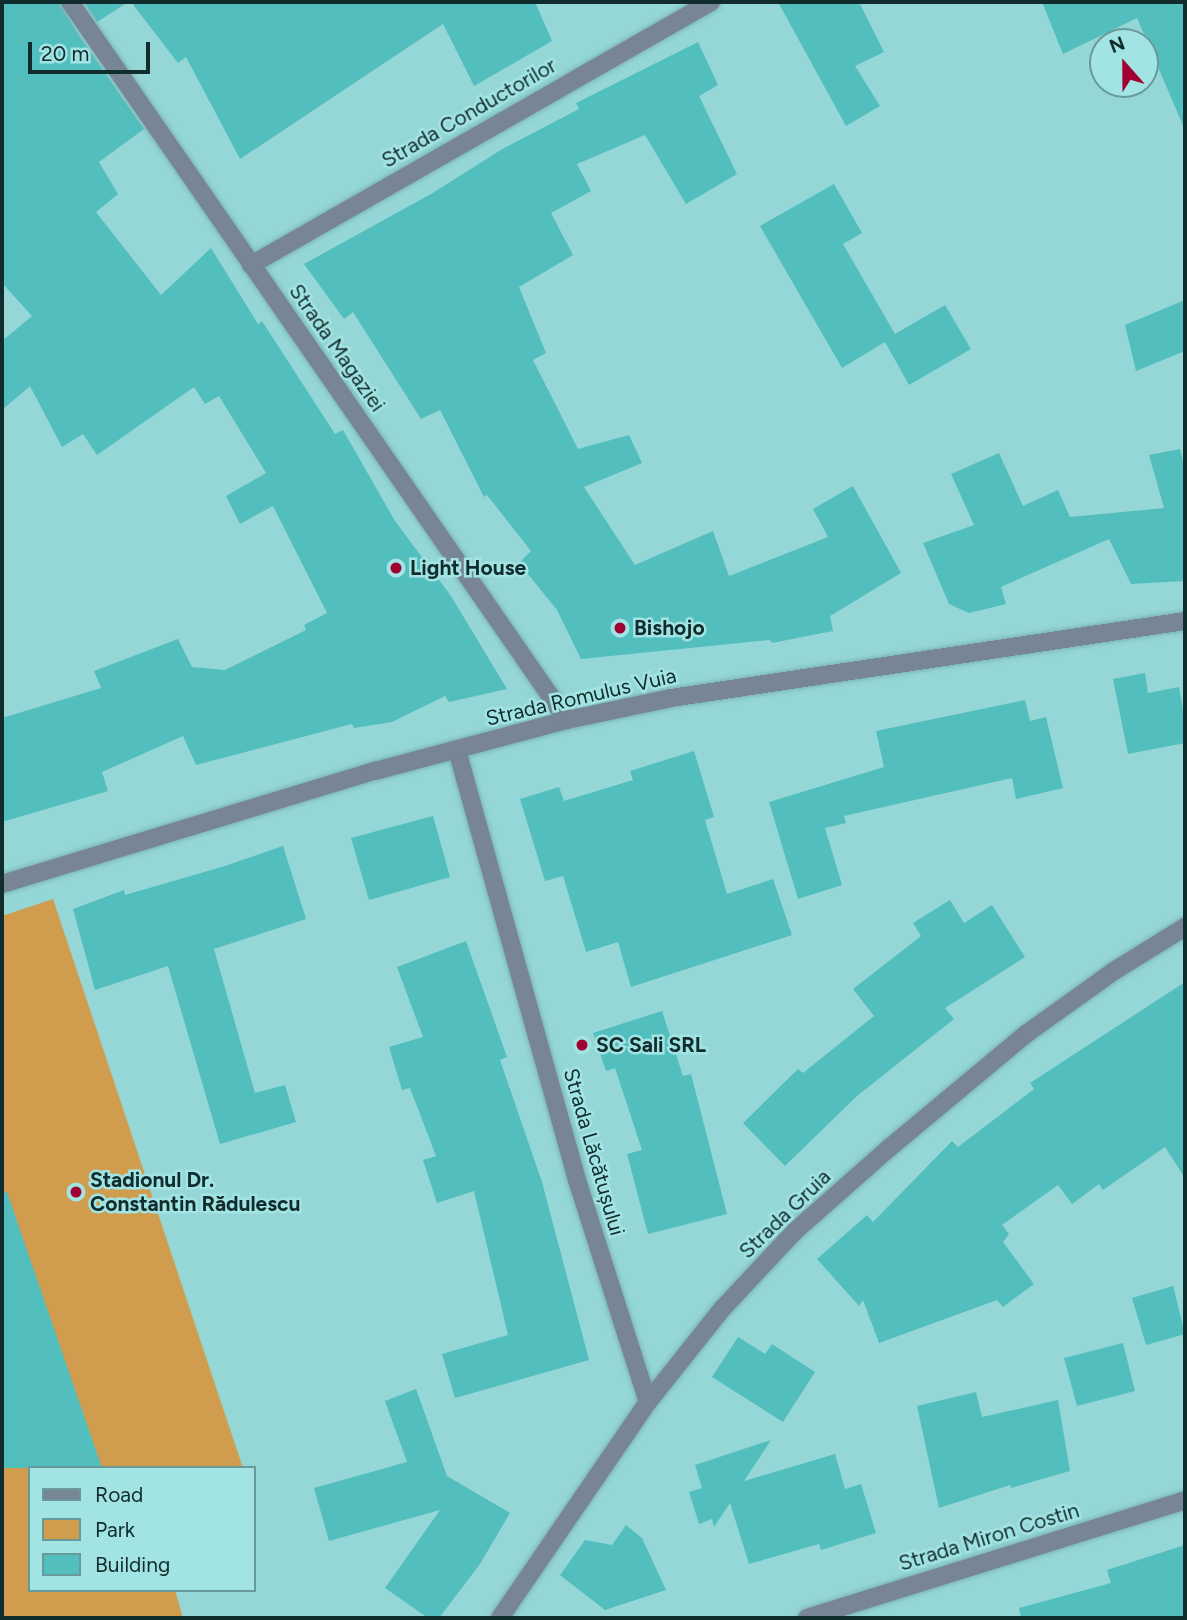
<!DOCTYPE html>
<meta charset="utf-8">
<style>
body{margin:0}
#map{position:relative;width:1187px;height:1620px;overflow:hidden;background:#95d7d6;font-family:Figtree,sans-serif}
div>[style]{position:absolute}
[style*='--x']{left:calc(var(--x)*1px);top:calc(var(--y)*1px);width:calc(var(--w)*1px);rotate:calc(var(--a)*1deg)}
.green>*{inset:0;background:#d09c4e}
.building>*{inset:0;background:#53bebe}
.roads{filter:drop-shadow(0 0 2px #7bb5b4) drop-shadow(0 0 2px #7bb5b4)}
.minor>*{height:18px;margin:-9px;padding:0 9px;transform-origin:9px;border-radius:9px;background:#788595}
.dots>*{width:19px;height:19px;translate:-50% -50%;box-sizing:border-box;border:4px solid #a2e4e3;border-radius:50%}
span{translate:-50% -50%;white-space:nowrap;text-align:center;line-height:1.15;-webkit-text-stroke:5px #a2e4e3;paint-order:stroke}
.street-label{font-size:21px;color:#112c2c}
.poi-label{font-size:21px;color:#112c2c;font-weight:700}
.left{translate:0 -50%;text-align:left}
.frame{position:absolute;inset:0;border:4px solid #112c2c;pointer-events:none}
.legend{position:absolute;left:28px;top:1466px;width:228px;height:126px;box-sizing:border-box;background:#a2e4e3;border:2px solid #689a9a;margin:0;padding:9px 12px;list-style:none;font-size:21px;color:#112c2c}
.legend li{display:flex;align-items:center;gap:14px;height:35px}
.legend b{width:35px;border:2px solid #689a9a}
.north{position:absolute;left:1089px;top:28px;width:70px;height:70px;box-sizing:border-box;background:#a2e4e3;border:2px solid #689a9a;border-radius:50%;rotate:339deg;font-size:19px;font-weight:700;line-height:28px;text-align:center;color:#112c2c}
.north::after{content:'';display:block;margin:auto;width:24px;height:32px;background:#a10032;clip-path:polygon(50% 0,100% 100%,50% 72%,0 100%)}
.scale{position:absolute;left:28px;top:42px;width:122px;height:32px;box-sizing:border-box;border:4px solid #112c2c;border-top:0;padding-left:9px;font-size:21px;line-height:24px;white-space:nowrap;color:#112c2c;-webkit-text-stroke:5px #a2e4e3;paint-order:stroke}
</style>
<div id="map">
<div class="green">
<i style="clip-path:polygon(53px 899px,243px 1468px,30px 1468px,30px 1590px,175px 1590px,183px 1618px,2px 1618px,2px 916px)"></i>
</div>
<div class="building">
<i style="clip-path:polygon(2px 2px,59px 2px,78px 34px,144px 129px,99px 162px,118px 194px,96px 212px,161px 295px,211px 248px,258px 324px,262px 321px,335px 434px,343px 430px,395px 521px,451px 596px,507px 689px,449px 702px,445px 696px,392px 722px,354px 728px,352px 724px,196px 765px,183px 736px,102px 772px,108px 791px,2px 822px,2px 718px,101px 688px,94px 671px,178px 639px,192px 667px,225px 670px,306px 630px,304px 625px,327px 613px,273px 506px,240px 524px,226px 496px,266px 473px,219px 396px,205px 404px,194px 387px,97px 455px,83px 434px,62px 447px,30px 386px,2px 410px,2px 341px,32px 316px,2px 283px)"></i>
<i style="clip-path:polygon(84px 2px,128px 2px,97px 22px)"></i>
<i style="clip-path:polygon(131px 2px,535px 2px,552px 41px,474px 86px,443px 24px,240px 159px,186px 57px,178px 63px)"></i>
<i style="clip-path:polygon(778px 2px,859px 2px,884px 52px,855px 66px,880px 106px,846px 126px)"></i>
<i style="clip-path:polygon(1042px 2px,1185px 2px,1185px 130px,1137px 18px,1063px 54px)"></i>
<i style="clip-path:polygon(698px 42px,718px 85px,699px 96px,737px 174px,686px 204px,645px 135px,577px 164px,591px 191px,551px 213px,573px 255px,519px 287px,546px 353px,533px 360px,578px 449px,629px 435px,642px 463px,584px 487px,635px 565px,713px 531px,729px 576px,828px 537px,813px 509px,853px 486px,901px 573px,830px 616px,833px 631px,772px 643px,770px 640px,581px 659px,557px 610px,519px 563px,531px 551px,487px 495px,484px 497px,440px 410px,421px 419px,353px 312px,344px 319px,304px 264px,431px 194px,504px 148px,579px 109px,576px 103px)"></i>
<i style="clip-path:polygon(834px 184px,862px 233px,843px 244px,895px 334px,945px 305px,971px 349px,909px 385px,885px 342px,842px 368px,760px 226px)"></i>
<i style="clip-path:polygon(1185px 300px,1185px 351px,1136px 371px,1125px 325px)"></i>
<i style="clip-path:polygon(1180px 449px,1185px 469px,1185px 581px,1131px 584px,1109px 539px,1001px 587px,1006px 604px,969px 613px,949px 604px,923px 543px,974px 525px,951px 474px,999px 453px,1023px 506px,1058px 490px,1070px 517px,1164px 508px,1149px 455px)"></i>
<i style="clip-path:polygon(1145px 673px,1148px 693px,1179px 687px,1185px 720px,1185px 743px,1128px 754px,1113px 679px)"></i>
<i style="clip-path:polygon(1025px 700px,1030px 721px,1046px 717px,1063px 788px,1016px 799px,1012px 778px,844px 816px,846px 823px,825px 828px,842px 885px,798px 899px,769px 802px,884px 767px,876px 731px)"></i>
<i style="clip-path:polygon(694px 751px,714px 817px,705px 820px,727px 894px,773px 879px,792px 935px,631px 987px,618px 942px,586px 952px,563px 876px,545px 881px,520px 799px,559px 787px,564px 801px,633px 780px,630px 771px)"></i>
<i style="clip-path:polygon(433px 816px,450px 877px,369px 900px,351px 838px)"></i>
<i style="clip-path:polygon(283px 846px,306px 919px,214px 949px,255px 1093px,285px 1085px,296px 1122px,220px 1144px,168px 966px,95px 990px,73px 909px,124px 890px,125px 895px,225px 866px)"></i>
<i style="clip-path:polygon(950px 900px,964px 923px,992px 905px,1025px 957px,945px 1008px,954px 1019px,857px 1096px,785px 1166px,743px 1123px,798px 1069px,803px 1073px,874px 1016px,853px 989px,921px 936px,913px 923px)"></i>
<i style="clip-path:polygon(466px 941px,507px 1057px,500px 1060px,542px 1182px,589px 1360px,455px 1398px,442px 1354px,508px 1335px,474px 1191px,437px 1203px,423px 1160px,436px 1156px,410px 1088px,402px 1090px,389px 1047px,423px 1037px,397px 967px)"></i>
<i style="clip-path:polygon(1185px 982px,1185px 1178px,1165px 1147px,1103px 1190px,1099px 1184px,1072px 1204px,1058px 1185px,1002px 1225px,1009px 1234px,1003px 1242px,1034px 1284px,1003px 1307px,997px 1300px,879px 1343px,863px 1300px,859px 1306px,817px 1259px,867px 1215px,873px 1222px,952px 1141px,958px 1147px,1034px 1089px,1030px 1083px)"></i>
<i style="clip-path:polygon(662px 1011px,683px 1076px,691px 1074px,727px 1214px,648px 1234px,627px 1154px,642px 1150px,615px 1068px,606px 1071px,593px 1033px)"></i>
<i style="clip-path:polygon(7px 1192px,102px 1468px,2px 1468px,2px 1193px)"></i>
<i style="clip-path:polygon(1173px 1286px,1185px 1334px,1146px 1345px,1132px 1298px)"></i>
<i style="clip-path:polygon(738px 1337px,765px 1354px,772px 1344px,815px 1372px,783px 1422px,712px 1377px)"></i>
<i style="clip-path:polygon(1123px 1343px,1135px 1391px,1077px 1406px,1064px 1358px)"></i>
<i style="clip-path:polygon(416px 1389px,447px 1476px,510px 1513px,480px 1564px,439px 1618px,428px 1618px,385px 1588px,440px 1510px,329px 1541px,314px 1488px,407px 1462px,385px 1401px)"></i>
<i style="clip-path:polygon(976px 1392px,982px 1417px,1058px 1400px,1070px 1471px,1011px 1488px,1010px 1485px,939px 1508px,917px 1406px)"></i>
<i style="clip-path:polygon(771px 1440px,744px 1481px,835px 1454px,845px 1489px,861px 1484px,876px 1533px,821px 1550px,819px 1544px,749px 1564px,730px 1503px,714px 1527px,712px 1519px,699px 1524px,689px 1492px,702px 1488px,695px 1465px)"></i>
<i style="clip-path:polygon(626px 1525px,642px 1538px,666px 1590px,605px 1610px,560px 1575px,585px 1540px,612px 1545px)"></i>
<i style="clip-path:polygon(1185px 1545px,1185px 1618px,1021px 1618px,1019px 1608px,1111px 1583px,1107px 1570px)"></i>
</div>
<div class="roads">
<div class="minor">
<i style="--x:70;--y:2;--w:873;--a:55.31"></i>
<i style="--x:251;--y:265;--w:530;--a:-29.76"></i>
<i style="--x:457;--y:750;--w:446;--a:74.4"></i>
<i style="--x:577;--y:1180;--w:233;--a:72.3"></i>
<i style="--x:2;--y:884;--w:390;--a:-16.9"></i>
<i style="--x:375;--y:771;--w:199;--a:-14.9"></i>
<i style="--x:567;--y:720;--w:106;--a:-11.9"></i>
<i style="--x:671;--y:698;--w:520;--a:-8.52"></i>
<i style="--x:500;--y:1618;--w:262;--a:-55.6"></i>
<i style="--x:648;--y:1402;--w:119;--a:-51.5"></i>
<i style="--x:722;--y:1309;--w:107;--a:-46.9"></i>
<i style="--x:795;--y:1231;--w:124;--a:-41.4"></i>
<i style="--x:888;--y:1149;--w:180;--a:-39.8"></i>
<i style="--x:1026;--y:1034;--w:108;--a:-35.6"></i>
<i style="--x:1114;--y:971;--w:84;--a:-31.8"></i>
<i style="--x:807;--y:1618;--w:396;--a:-17.3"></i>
</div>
</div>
<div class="dots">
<i style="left:396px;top:568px;background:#a10032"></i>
<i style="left:620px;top:628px;background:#a10032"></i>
<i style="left:582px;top:1045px;background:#a10032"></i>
<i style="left:76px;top:1192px;background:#a10032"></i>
</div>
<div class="street-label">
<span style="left:469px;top:113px;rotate:-30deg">Strada Conductorilor</span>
<span style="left:337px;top:348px;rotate:55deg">Strada Magaziei</span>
<span style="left:581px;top:697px;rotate:-13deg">Strada Romulus Vuia</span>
<span style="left:594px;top:1152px;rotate:74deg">Strada Lăcătușului</span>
<span style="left:785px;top:1214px;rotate:-44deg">Strada Gruia</span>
<span style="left:989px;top:1537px;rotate:-17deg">Strada Miron Costin</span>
</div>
<div class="poi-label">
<span class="left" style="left:410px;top:568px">Light House</span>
<span class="left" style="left:634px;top:628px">Bishojo</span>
<span class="left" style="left:596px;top:1045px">SC Sali SRL</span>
<span class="left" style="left:90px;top:1192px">Stadionul Dr.<br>Constantin Rădulescu</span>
</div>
<div class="frame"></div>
<ul class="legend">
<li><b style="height:9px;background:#788595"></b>Road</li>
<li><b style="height:19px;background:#d09c4e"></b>Park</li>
<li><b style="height:19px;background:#53bebe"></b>Building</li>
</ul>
<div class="north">N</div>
<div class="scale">20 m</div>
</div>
